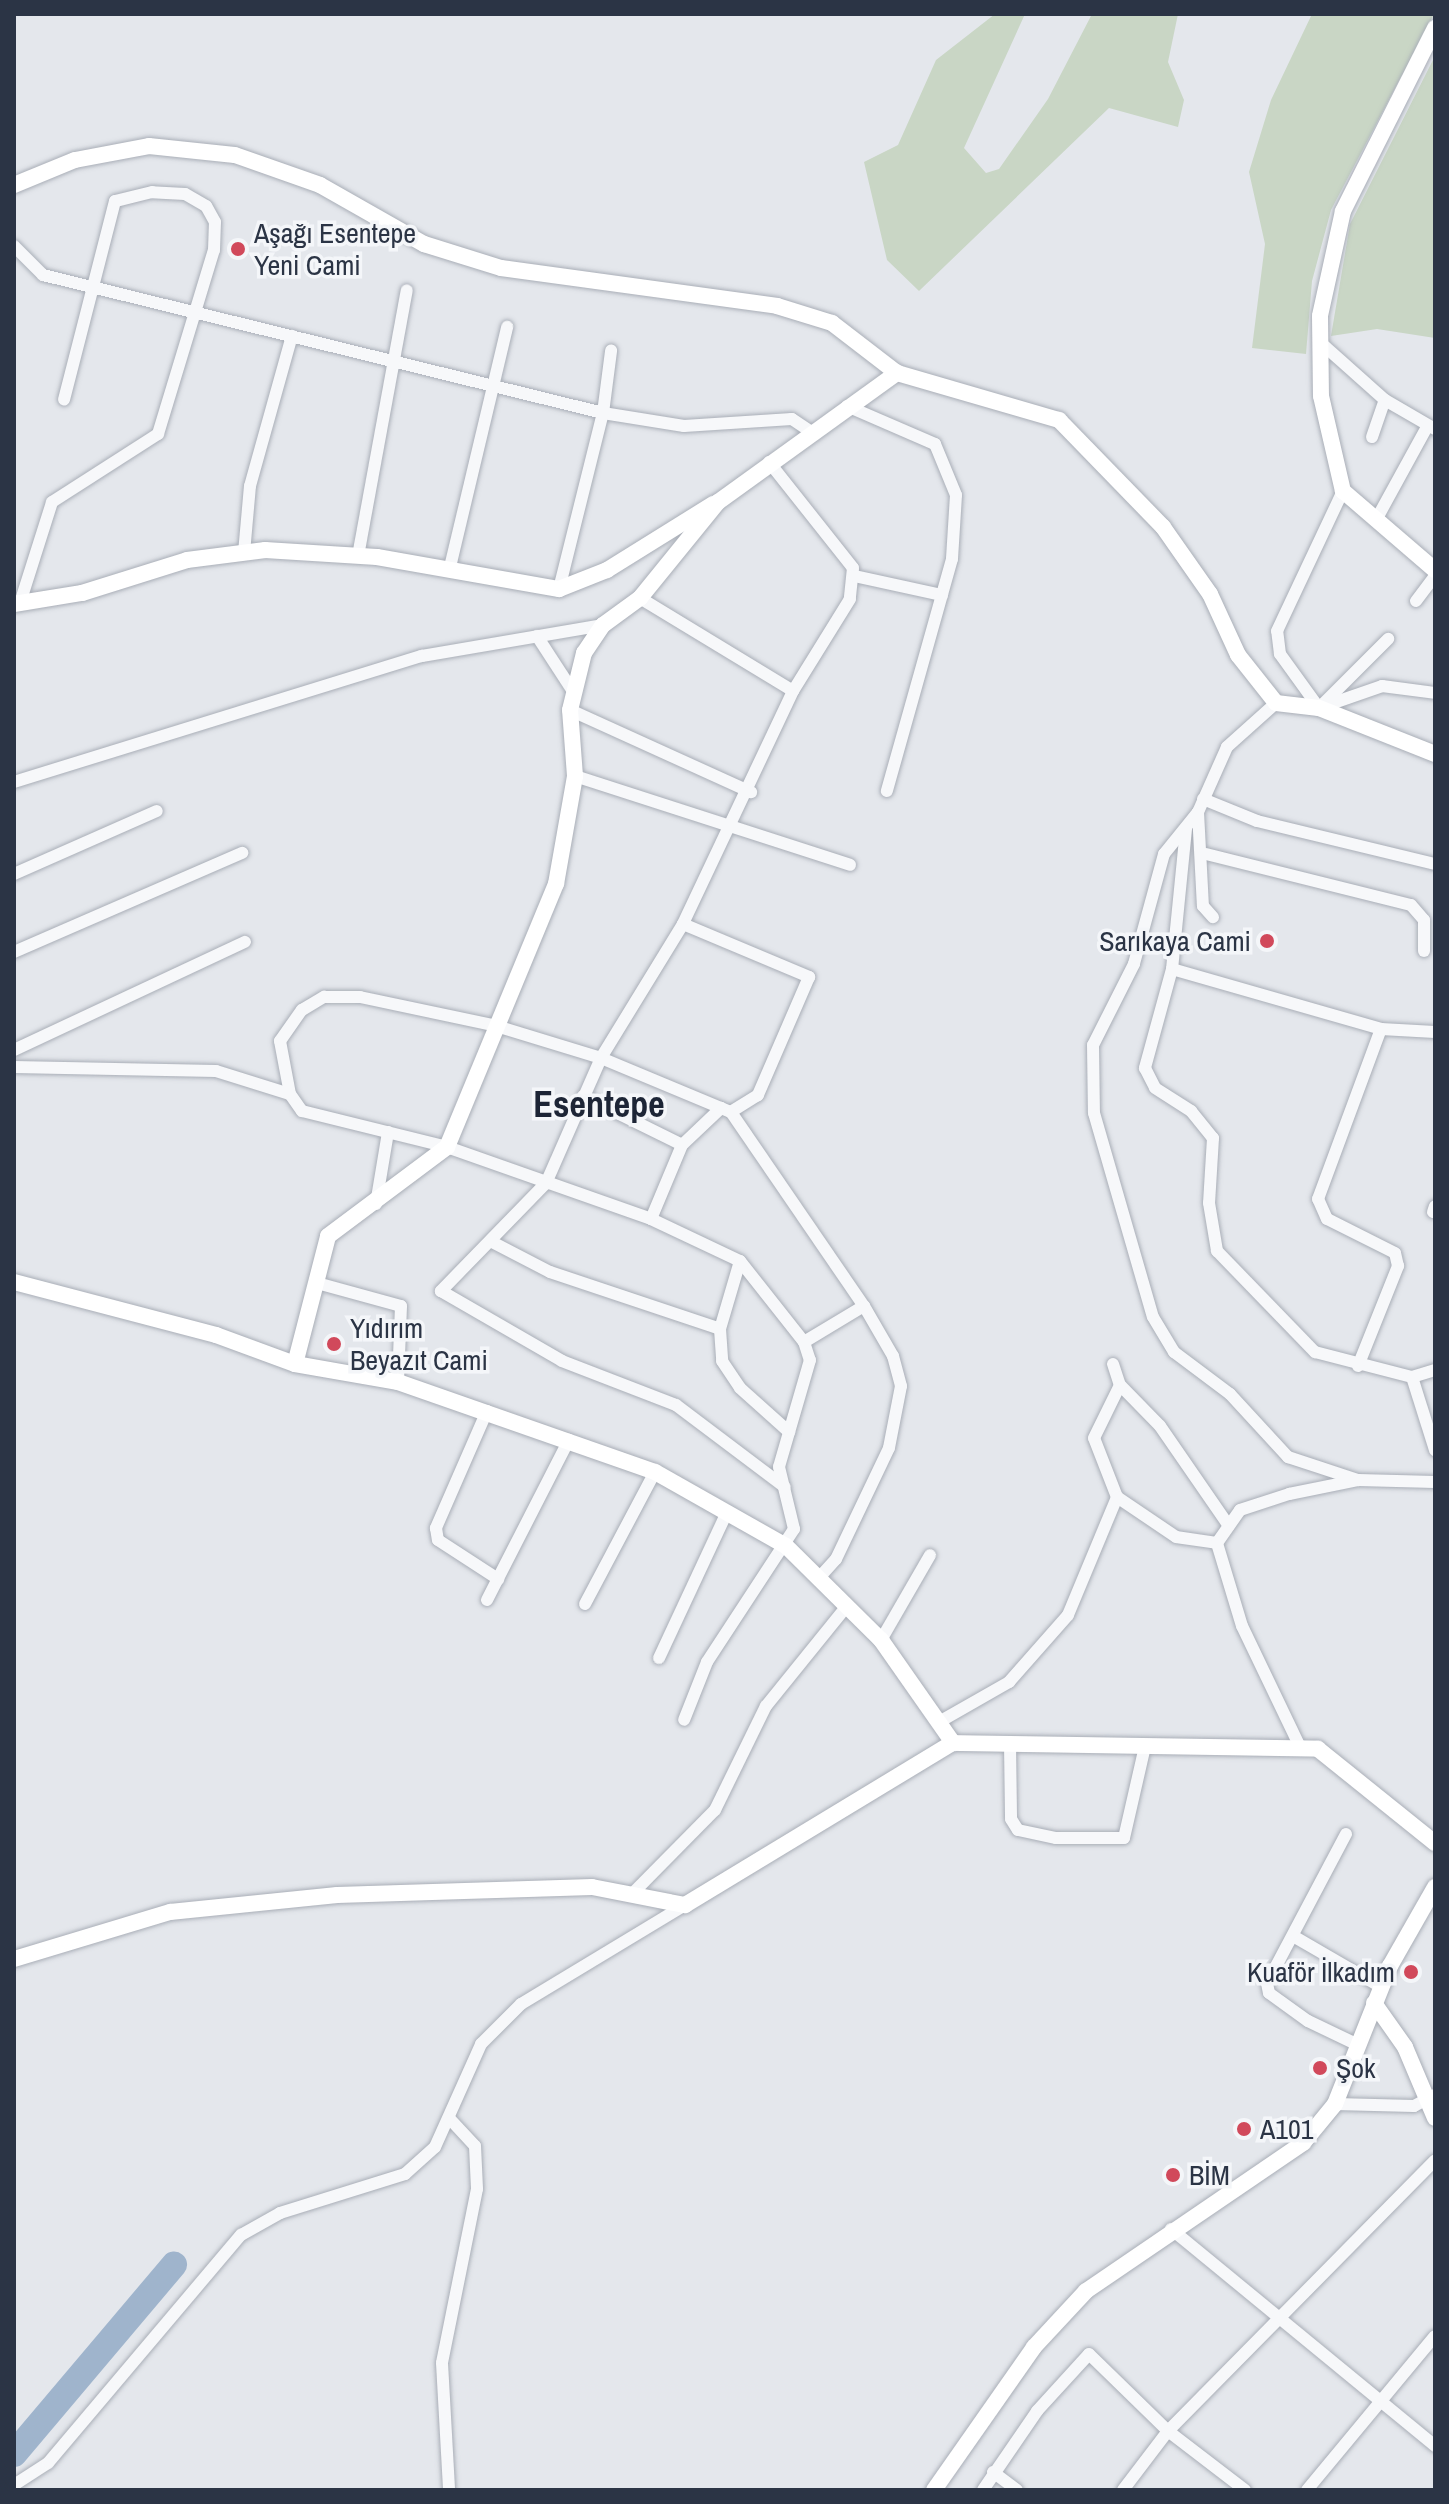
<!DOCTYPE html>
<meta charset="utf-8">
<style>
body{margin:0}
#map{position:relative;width:1449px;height:2504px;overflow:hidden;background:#e4e7ec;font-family:"Archivo Narrow",sans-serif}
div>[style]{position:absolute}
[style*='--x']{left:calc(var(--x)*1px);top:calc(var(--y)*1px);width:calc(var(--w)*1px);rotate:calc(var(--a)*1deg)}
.green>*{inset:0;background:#c9d6c5}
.river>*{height:26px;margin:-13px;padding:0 13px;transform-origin:13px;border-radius:13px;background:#9fb4cc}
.roads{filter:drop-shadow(0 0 2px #a9aeb7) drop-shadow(0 0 2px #a9aeb7)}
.street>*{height:12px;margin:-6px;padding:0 6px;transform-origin:6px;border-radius:6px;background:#f7f8fa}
.secondary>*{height:16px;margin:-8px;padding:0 8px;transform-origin:8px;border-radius:8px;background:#fff}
.dots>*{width:22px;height:22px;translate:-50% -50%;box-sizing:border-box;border:4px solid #f4f6f9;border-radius:50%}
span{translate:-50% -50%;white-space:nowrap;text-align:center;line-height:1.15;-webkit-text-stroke:7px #f4f6f9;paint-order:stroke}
.poi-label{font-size:28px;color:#2b3445}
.left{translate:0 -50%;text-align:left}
.right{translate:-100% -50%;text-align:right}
.district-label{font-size:36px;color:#1d2536;font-weight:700}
.frame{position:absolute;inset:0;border:16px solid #2b3445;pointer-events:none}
</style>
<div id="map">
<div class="green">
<i style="clip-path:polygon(995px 14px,1025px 14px,964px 148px,986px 173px,999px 169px,1048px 99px,1092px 14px,1178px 14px,1168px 62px,1184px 100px,1178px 127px,1109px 108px,919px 291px,887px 260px,864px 162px,898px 145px,936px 60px)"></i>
<i style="clip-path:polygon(1312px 14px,1434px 14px,1331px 210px,1312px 281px,1306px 354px,1252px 348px,1265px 244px,1249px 172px,1271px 100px)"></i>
<i style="clip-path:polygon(1435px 56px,1435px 338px,1377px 329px,1331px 336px,1350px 224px)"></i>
</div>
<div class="river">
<i style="--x:14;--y:2454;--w:248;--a:-49.8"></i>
</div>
<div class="roads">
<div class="street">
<i style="--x:14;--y:246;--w:41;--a:45"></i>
<i style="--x:43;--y:275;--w:577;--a:13.84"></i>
<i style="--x:603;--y:413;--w:82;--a:9.1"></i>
<i style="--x:684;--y:426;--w:108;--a:-3.7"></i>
<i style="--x:792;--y:419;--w:22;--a:34"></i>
<i style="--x:1321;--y:343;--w:86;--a:41.7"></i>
<i style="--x:1385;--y:400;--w:58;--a:30.1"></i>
<i style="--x:847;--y:406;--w:96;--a:23.4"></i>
<i style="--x:935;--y:444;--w:55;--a:67.6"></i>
<i style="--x:956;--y:495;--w:64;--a:93.6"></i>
<i style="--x:952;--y:559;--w:241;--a:105.7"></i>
<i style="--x:1372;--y:437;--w:39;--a:-71"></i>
<i style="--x:769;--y:462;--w:135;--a:51.6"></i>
<i style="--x:853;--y:568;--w:31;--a:96"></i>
<i style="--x:850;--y:599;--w:108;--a:121.8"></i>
<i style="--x:793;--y:691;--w:258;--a:115.3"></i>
<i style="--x:683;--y:924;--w:157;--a:121.5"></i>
<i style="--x:601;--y:1058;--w:137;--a:113.7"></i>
<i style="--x:546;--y:1183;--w:151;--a:134.2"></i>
<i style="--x:441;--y:1291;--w:140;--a:30"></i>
<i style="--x:562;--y:1361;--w:122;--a:21.1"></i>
<i style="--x:676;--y:1405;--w:136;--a:37"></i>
<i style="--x:1376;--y:520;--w:106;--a:-61.3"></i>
<i style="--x:244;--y:553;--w:67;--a:-84.9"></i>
<i style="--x:250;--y:486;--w:156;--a:-74.4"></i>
<i style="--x:358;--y:556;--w:270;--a:-79.6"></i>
<i style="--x:450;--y:567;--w:247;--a:-76.6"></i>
<i style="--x:854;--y:576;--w:90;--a:12.2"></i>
<i style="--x:559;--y:589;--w:181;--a:-76"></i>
<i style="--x:603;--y:413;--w:63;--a:-82.6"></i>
<i style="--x:640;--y:598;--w:179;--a:31.3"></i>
<i style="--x:1416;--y:601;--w:31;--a:-53"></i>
<i style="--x:20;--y:603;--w:106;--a:-72.4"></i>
<i style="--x:52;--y:502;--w:126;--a:-32.7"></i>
<i style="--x:158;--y:434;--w:192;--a:-73.1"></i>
<i style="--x:214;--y:250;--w:28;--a:-88"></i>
<i style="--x:215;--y:222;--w:18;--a:-119"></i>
<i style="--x:206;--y:206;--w:24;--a:-150"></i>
<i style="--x:185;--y:194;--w:33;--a:-177"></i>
<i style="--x:152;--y:192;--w:38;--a:166"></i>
<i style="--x:115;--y:201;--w:205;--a:104.4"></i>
<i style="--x:537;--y:636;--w:68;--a:57"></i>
<i style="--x:1276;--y:703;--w:66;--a:138.1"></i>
<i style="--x:1227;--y:747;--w:71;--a:114"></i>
<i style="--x:1198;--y:812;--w:54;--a:129"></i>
<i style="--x:1164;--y:854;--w:114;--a:105.3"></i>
<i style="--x:1134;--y:964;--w:91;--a:116.8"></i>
<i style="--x:1093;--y:1045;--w:68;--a:89.2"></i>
<i style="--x:1094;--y:1113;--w:212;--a:73.9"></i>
<i style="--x:1153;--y:1317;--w:41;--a:59"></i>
<i style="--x:1174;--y:1352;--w:70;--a:36.9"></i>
<i style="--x:1230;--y:1394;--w:86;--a:47.4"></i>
<i style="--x:1288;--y:1457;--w:74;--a:18.2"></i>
<i style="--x:1319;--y:708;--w:67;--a:-125.8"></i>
<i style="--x:1280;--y:654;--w:23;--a:-97"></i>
<i style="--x:1277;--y:631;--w:155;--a:-64.8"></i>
<i style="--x:1319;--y:708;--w:67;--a:-19.2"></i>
<i style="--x:1382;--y:686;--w:53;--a:7.5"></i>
<i style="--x:1319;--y:708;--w:98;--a:-45"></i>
<i style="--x:570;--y:710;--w:199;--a:24.4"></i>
<i style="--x:575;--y:776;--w:289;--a:17.9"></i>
<i style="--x:14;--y:782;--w:427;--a:-17.2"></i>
<i style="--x:422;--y:656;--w:184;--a:-9.7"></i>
<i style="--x:1203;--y:799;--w:58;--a:22.2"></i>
<i style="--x:1257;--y:821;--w:183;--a:13.6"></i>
<i style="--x:1198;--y:812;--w:94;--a:87"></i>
<i style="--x:1203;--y:906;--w:15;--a:48"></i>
<i style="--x:1186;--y:829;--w:141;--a:95.7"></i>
<i style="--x:1172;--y:969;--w:217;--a:16"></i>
<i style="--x:1381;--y:1029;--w:54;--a:3.2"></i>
<i style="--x:1206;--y:854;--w:211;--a:14"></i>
<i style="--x:1411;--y:905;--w:20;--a:49"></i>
<i style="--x:1424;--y:920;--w:31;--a:90"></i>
<i style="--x:14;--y:874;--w:156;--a:-23.8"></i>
<i style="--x:683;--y:924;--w:137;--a:22.8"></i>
<i style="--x:809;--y:977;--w:129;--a:113.4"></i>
<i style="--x:758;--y:1095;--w:32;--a:148"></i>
<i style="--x:14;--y:952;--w:249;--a:-23.5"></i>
<i style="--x:1172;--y:969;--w:103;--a:105.3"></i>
<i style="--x:1145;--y:1068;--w:22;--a:63"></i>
<i style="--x:1155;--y:1088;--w:43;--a:32.6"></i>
<i style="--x:1191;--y:1111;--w:35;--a:51"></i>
<i style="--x:1213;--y:1138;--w:65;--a:93.5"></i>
<i style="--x:1209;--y:1203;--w:49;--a:80.5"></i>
<i style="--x:1217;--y:1251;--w:141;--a:45.9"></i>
<i style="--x:1315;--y:1352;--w:100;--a:14.5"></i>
<i style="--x:1412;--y:1377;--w:24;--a:-17"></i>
<i style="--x:14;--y:1050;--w:255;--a:-25.1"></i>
<i style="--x:14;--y:1067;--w:202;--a:1.1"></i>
<i style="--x:216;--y:1071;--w:77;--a:17.3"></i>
<i style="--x:290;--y:1094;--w:21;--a:55"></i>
<i style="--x:302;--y:1111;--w:149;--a:13.9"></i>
<i style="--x:447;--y:1147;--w:216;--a:19.4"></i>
<i style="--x:651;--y:1219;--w:98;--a:25.3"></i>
<i style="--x:740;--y:1261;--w:103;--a:51.7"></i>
<i style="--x:804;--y:1342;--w:19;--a:72"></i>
<i style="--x:810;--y:1360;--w:111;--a:106.2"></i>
<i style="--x:779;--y:1467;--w:64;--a:76.4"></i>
<i style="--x:794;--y:1529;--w:159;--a:123.2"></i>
<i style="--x:707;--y:1662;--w:62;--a:111.6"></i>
<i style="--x:290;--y:1094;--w:54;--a:-100.7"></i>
<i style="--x:280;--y:1041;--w:38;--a:-55"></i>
<i style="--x:302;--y:1010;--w:26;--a:-31"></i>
<i style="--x:324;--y:997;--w:36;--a:0"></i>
<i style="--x:360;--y:997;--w:136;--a:11.9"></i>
<i style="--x:493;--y:1025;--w:113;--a:17"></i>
<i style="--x:601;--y:1058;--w:141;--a:22.6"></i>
<i style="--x:731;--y:1112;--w:235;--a:55.6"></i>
<i style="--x:864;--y:1306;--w:58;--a:59.9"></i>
<i style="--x:893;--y:1356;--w:31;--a:75"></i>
<i style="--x:901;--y:1386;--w:63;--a:101"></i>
<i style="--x:889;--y:1448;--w:123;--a:115.5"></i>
<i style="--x:836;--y:1559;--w:25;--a:132"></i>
<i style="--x:583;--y:1096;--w:110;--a:26.3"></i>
<i style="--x:376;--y:1204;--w:73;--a:-80.5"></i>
<i style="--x:1433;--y:1212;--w:6;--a:-72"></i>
<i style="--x:651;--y:1219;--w:80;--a:-67.3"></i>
<i style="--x:682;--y:1145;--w:54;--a:-43.5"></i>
<i style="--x:494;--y:1243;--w:63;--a:27.4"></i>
<i style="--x:550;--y:1272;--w:179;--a:18.5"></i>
<i style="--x:740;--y:1261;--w:71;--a:106.4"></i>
<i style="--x:720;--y:1329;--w:32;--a:86"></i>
<i style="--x:722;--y:1361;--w:32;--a:56"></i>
<i style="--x:740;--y:1388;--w:66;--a:41.9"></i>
<i style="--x:317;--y:1283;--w:87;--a:15.3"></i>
<i style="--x:401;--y:1306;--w:76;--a:92.3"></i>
<i style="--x:804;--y:1342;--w:70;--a:-31"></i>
<i style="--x:1113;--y:1364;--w:22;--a:72"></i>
<i style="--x:1120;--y:1385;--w:57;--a:45.7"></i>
<i style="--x:1160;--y:1426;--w:121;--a:55.4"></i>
<i style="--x:1358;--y:1366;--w:108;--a:-68.2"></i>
<i style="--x:1398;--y:1266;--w:13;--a:-103"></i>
<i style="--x:1395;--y:1253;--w:76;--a:-153.4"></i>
<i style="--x:1327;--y:1219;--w:22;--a:-114"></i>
<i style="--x:1318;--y:1199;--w:181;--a:-69.7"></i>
<i style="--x:1412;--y:1377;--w:77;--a:72.5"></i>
<i style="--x:487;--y:1411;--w:128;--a:113.6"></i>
<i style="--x:436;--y:1528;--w:12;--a:81"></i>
<i style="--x:438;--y:1540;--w:72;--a:33"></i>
<i style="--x:1117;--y:1497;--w:63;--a:-111.3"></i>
<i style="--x:1094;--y:1438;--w:59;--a:-63.9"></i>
<i style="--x:1117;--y:1497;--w:71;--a:34.1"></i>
<i style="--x:1176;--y:1537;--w:41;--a:8.3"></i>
<i style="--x:487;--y:1600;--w:180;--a:-62.9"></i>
<i style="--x:585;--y:1604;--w:149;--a:-62.1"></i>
<i style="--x:881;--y:1640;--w:98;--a:-60"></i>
<i style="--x:659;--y:1658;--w:161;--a:-65"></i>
<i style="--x:939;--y:1722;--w:81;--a:-29.7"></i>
<i style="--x:1009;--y:1682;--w:89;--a:-48.6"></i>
<i style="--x:1068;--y:1615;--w:128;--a:-67.4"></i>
<i style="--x:1010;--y:1744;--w:75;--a:89.2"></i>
<i style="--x:1011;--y:1819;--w:13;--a:58"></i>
<i style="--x:1018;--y:1830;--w:39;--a:12"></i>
<i style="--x:1056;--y:1838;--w:68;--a:0"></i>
<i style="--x:1124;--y:1838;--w:94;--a:-77.1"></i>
<i style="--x:1301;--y:1749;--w:136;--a:-115.6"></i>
<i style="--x:1242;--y:1626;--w:87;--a:-106.8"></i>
<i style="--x:1217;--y:1543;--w:40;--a:-55.1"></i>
<i style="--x:1240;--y:1510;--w:52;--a:-18.1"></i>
<i style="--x:1289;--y:1494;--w:70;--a:-11.5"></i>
<i style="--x:1358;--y:1480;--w:77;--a:1.5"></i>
<i style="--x:1346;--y:1834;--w:169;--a:117.9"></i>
<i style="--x:1267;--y:1983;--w:10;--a:79"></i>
<i style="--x:1269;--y:1993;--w:48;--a:35.7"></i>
<i style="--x:1308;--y:2021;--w:55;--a:25.6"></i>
<i style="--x:634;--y:1892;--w:115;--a:-45.4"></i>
<i style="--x:715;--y:1810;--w:116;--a:-63.9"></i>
<i style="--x:766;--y:1706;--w:129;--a:-51"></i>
<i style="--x:1293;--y:1936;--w:102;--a:30.1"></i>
<i style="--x:1335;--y:2104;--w:79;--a:1.5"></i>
<i style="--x:1414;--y:2106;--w:24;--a:-28"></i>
<i style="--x:449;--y:2118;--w:38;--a:47"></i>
<i style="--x:475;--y:2146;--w:43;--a:87.3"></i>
<i style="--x:477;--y:2189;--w:177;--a:101.4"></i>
<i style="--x:442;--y:2363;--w:127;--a:86.8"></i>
<i style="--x:1171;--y:2229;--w:342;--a:39.4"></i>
<i style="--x:993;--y:2472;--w:30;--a:37"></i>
<i style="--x:14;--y:2485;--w:40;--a:-32.9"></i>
<i style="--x:48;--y:2463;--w:299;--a:-49.8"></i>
<i style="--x:241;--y:2235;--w:45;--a:-29.4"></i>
<i style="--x:280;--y:2213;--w:131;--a:-17.3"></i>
<i style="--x:405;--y:2174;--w:40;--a:-42"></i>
<i style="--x:435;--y:2147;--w:113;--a:-65.9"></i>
<i style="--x:481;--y:2044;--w:57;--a:-45"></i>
<i style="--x:521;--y:2004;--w:192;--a:-31.1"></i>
<i style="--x:983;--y:2490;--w:96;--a:-55.6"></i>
<i style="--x:1037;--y:2411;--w:77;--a:-47.6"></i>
<i style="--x:1089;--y:2354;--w:110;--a:44.3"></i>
<i style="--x:1168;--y:2431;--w:97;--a:37.5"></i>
<i style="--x:1123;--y:2490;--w:74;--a:-52.7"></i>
<i style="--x:1168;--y:2431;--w:380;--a:-45.4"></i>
<i style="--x:1307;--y:2490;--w:200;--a:-50.3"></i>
</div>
<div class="secondary">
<i style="--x:1435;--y:28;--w:205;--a:116.7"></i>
<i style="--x:1343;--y:211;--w:107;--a:102.4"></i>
<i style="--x:1320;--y:316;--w:80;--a:89.3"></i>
<i style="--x:1321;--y:396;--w:98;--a:77"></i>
<i style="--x:1343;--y:491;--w:121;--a:40.7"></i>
<i style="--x:14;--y:185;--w:66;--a:-22.3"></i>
<i style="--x:75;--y:160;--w:75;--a:-10.7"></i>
<i style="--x:149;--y:146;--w:86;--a:6"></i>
<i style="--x:235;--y:155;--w:90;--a:19.4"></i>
<i style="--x:320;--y:185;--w:120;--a:29.6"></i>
<i style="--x:424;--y:244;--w:81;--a:17.3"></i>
<i style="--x:501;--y:268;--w:279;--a:7.8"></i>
<i style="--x:777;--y:306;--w:58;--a:17.2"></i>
<i style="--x:832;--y:323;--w:82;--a:37.6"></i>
<i style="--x:897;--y:373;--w:169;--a:16.2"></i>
<i style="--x:1059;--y:420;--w:149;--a:45.8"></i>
<i style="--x:1163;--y:527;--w:82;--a:55"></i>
<i style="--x:1210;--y:594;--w:67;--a:65.3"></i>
<i style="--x:1238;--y:655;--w:61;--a:51.6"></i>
<i style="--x:1276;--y:703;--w:43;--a:6.6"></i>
<i style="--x:1319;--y:708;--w:125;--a:21.6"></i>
<i style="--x:14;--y:604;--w:69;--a:-9.2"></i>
<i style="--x:82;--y:593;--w:110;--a:-17.4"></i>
<i style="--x:187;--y:560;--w:79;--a:-7.3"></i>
<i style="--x:265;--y:550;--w:112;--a:3.6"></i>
<i style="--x:377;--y:557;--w:185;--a:10"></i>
<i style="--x:559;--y:589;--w:52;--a:-21.6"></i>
<i style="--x:607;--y:570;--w:125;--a:-31.9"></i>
<i style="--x:14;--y:1282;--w:209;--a:14.7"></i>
<i style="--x:216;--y:1335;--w:84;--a:20.2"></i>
<i style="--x:295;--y:1364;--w:105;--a:9.9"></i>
<i style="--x:398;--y:1382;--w:272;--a:19.3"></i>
<i style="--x:655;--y:1472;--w:150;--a:29.5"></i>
<i style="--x:786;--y:1546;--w:134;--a:44.7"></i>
<i style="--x:881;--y:1640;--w:126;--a:55"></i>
<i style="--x:295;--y:1364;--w:132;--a:-75.5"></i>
<i style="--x:328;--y:1236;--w:149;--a:-36.8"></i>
<i style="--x:447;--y:1147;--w:285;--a:-67.5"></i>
<i style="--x:556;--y:884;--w:110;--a:-80"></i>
<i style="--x:575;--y:776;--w:66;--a:-94.3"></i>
<i style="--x:570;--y:710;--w:59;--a:-76.2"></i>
<i style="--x:584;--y:653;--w:34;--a:-56"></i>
<i style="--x:603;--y:625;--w:46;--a:-36.1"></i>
<i style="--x:640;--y:598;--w:124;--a:-50.9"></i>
<i style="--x:718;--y:502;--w:221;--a:-35.8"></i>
<i style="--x:14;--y:1959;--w:163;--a:-16.8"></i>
<i style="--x:170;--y:1912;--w:168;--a:-5.8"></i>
<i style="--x:337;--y:1895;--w:255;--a:-1.8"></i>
<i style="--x:592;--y:1887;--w:95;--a:11"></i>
<i style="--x:685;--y:1905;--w:313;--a:-31.2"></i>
<i style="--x:953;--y:1743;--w:365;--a:0.9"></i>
<i style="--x:1318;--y:1749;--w:150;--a:38.8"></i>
<i style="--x:1374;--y:2003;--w:54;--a:54.8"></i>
<i style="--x:1405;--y:2047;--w:77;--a:67.1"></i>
<i style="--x:934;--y:2490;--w:174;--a:-55"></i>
<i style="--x:1034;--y:2347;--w:76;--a:-47.1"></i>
<i style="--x:1086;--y:2291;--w:263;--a:-34.3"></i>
<i style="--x:1303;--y:2143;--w:50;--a:-50.6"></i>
<i style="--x:1335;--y:2104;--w:149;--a:-68.3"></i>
<i style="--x:1390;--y:1966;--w:91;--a:-60.3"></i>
</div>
</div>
<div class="dots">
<i style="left:238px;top:249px;background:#d1495b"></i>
<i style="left:1267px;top:941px;background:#d1495b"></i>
<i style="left:334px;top:1344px;background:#d1495b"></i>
<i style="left:1411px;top:1972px;background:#d1495b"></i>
<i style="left:1320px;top:2068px;background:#d1495b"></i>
<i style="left:1244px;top:2129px;background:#d1495b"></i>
<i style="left:1173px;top:2175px;background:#d1495b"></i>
</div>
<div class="poi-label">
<span class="left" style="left:254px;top:249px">Aşağı Esentepe<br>Yeni Cami</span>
<span class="right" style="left:1251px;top:941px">Sarıkaya Cami</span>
<span class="left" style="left:350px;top:1344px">Yıdırım<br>Beyazıt Cami</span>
<span class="right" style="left:1395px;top:1972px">Kuaför İlkadım</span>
<span class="left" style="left:1336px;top:2068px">Şok</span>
<span class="left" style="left:1260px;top:2129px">A101</span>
<span class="left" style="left:1189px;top:2175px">BİM</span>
</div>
<div class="district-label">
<span style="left:599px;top:1105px">Esentepe</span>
</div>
<div class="frame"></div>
</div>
